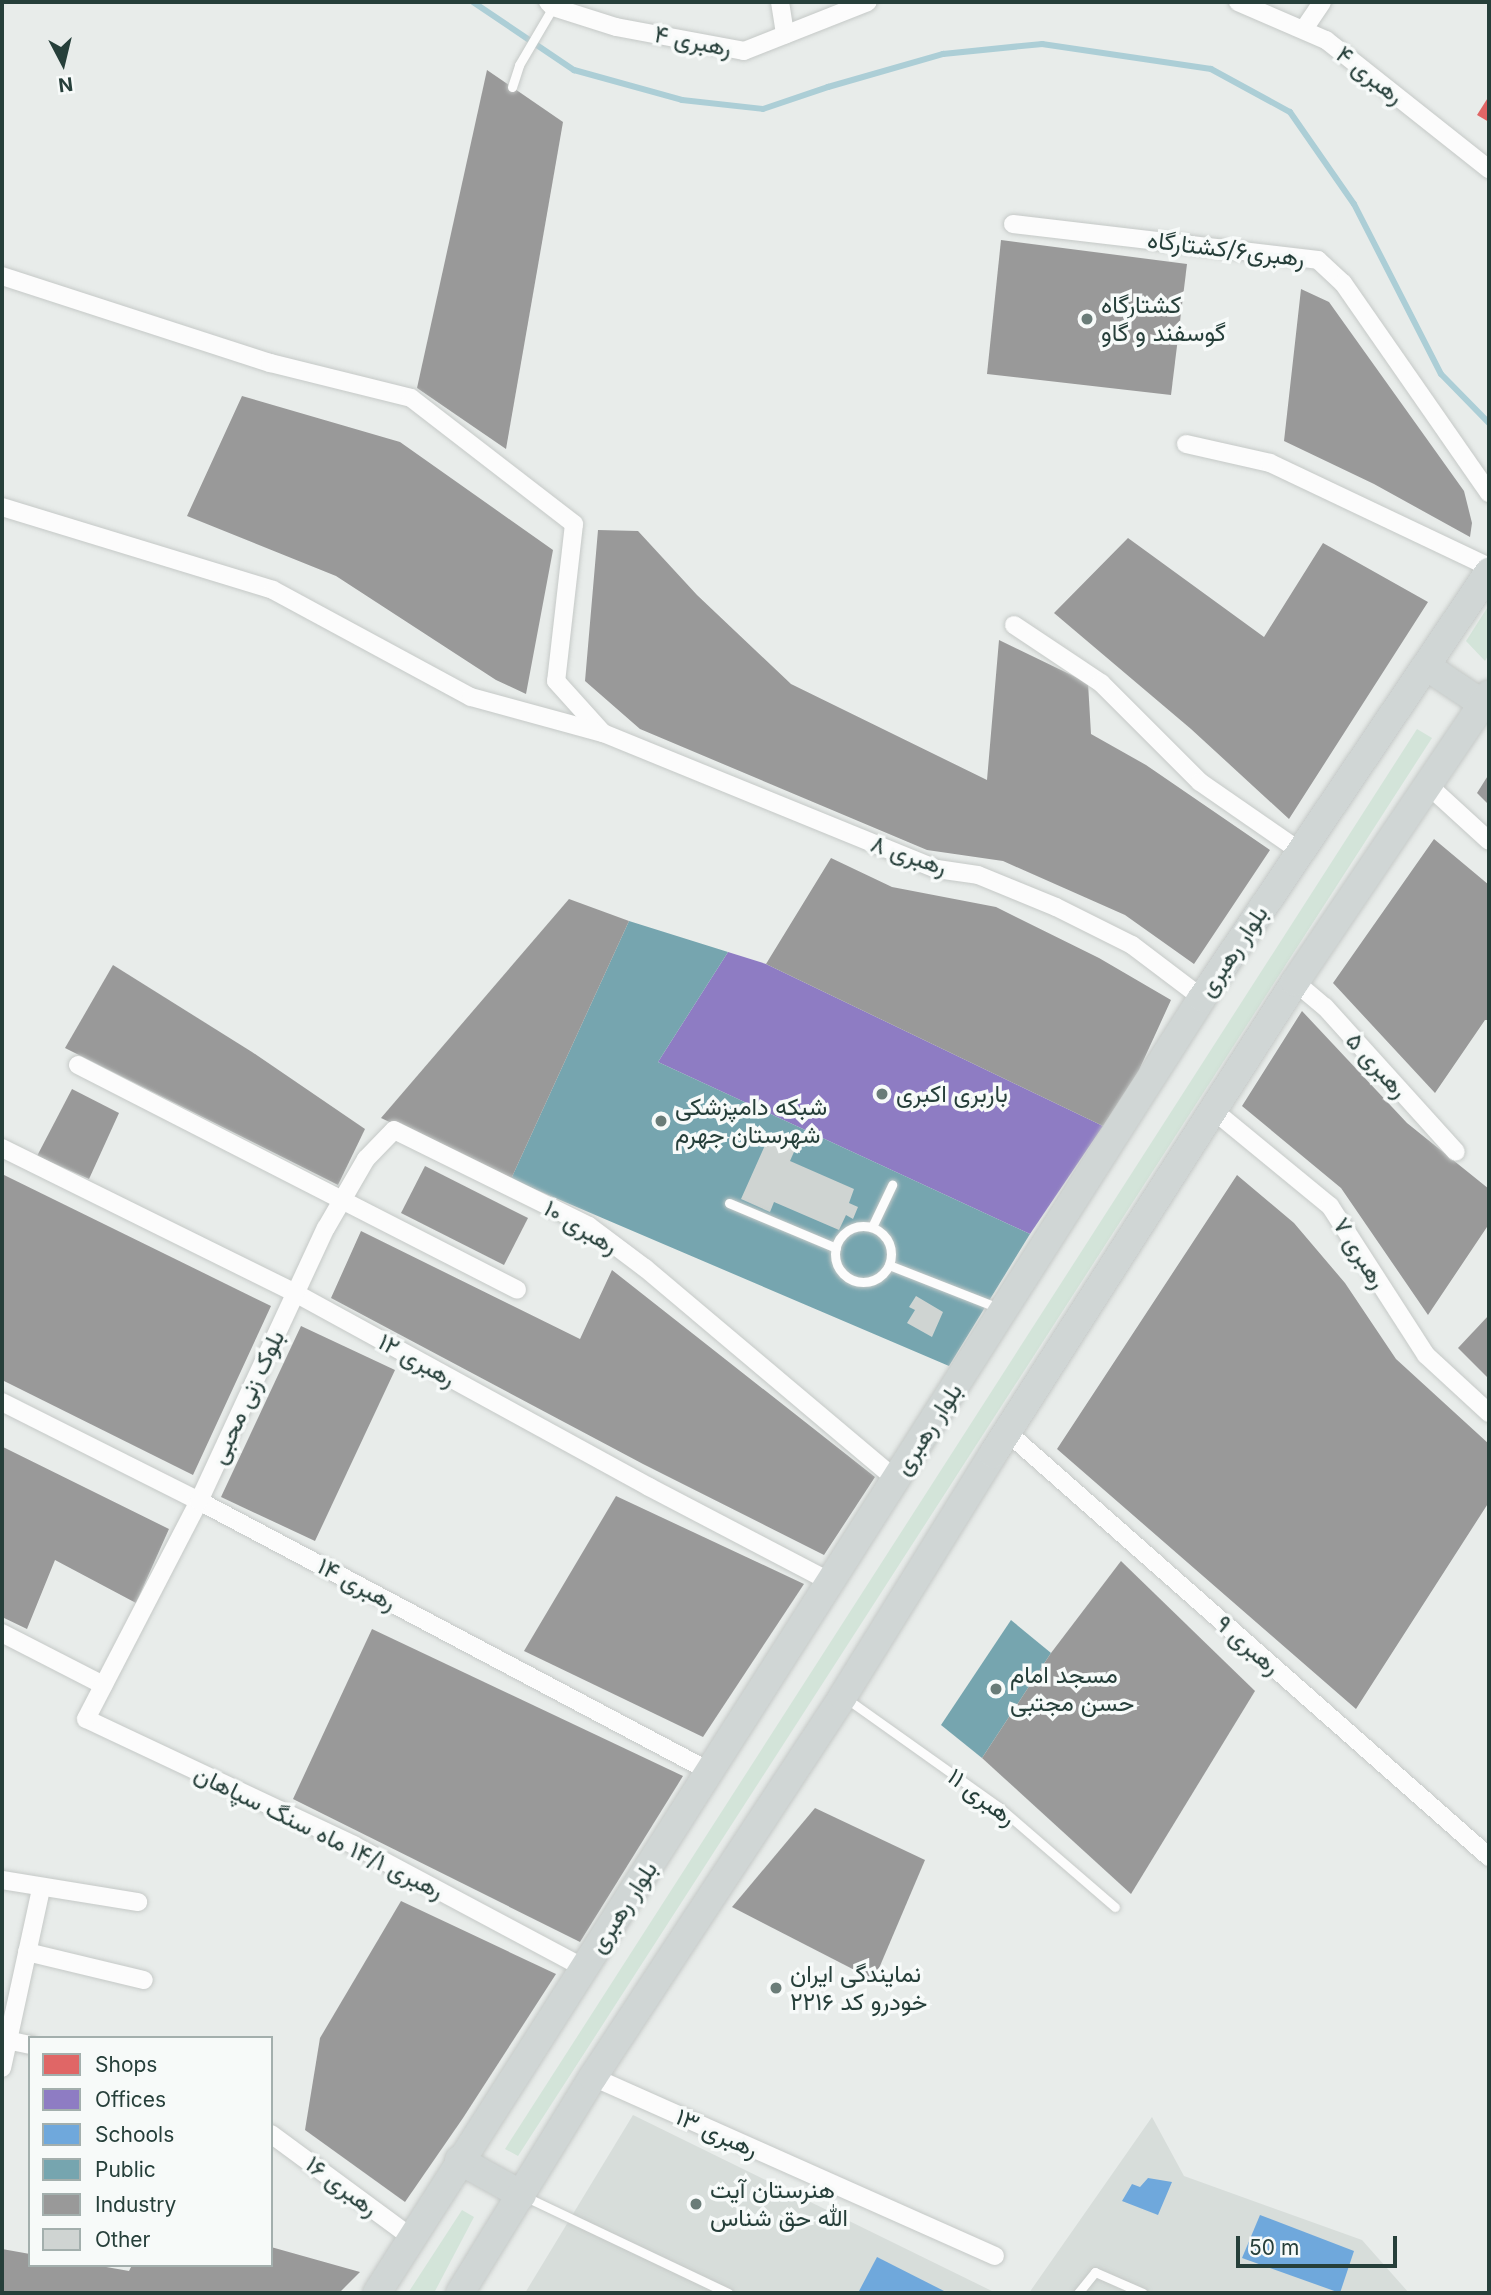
<!DOCTYPE html>
<meta charset="utf-8">
<style>
body{margin:0}
#map{position:relative;width:1491px;height:2295px;overflow:hidden;background:#e8ecea;font-family:Inter,Vazirmatn,sans-serif}
div>[style]{position:absolute}
[style*='--x']{left:calc(var(--x)*1px);top:calc(var(--y)*1px);width:calc(var(--w)*1px);rotate:calc(var(--a)*1deg)}
.built>*{inset:0;background:#d7ddda}
.green>*{inset:0;background:#d3e4d9}
.shops>*{inset:0;background:#e06666}
.offices>*{inset:0;background:#8e7cc3}
.schools>*{inset:0;background:#6fa8dc}
.public>*{inset:0;background:#76a5af}
.industry>*{inset:0;background:#999}
.stream>*{height:6px;margin:-3px;padding:0 3px;transform-origin:3px;border-radius:3px;background:#acced6}
.building>*{inset:0;background:#cfd4d2}
.roads{filter:drop-shadow(0 0 2px #c5c9c7) drop-shadow(0 0 2px #c5c9c7)}
.lane>*{height:9px;margin:-4.5px;padding:0 4.5px;transform-origin:4.5px;border-radius:4.5px;background:#fcfcfc}
.lane>.ring{margin:-4.5px;padding:0;box-sizing:content-box;background:none;border:9px solid #fcfcfc;border-radius:50%}
.street>*{height:18px;margin:-9px;padding:0 9px;transform-origin:9px;border-radius:9px;background:#fcfcfc}
.primary>*{height:28px;margin:-14px;padding:0 14px;transform-origin:14px;border-radius:14px;background:#d0d6d5}
.dots>*{width:19px;height:19px;translate:-50% -50%;box-sizing:border-box;border:4px solid #f7faf9;border-radius:50%}
span{translate:-50% -50%;white-space:nowrap;text-align:center;line-height:1.15;-webkit-text-stroke:7px #f7faf9;paint-order:stroke}
.street-label{font-size:24px;color:#263f3a}
.poi-label{font-size:24px;color:#263f3a}
.left{translate:0 -50%;text-align:left}
.frame{position:absolute;inset:0;border:4px solid #263f3a;pointer-events:none}
.legend{position:absolute;left:28px;top:2036px;width:245px;height:231px;box-sizing:border-box;background:#f7faf9;border:2px solid #a3afad;margin:0;padding:9px 12px;list-style:none;font-size:21px;color:#263f3a}
.legend li{display:flex;align-items:center;gap:14px;height:35px}
.legend b{width:35px;border:2px solid #a3afad}
.north{position:absolute;left:28px;top:28px;width:70px;height:70px;-webkit-text-stroke:5px #f7faf9;paint-order:stroke;rotate:173deg;font-size:19px;font-weight:700;line-height:28px;text-align:center;color:#263f3a}
.north::after{content:'';display:block;margin:auto;width:24px;height:32px;background:#263f3a;clip-path:polygon(50% 0,100% 100%,50% 72%,0 100%)}
.scale{position:absolute;left:1236px;top:2236px;width:161px;height:32px;box-sizing:border-box;border:4px solid #263f3a;border-top:0;padding-left:9px;font-size:21px;line-height:24px;white-space:nowrap;color:#263f3a;-webkit-text-stroke:5px #f7faf9;paint-order:stroke}
</style>
<div id="map">
<div class="built">
<i style="clip-path:polygon(633px 2115px,996px 2293px,525px 2293px)"></i>
<i style="clip-path:polygon(1152px 2117px,1184px 2176px,1362px 2240px,1409px 2293px,1029px 2293px)"></i>
</div>
<div class="green">
<i style="clip-path:polygon(1489px 605px,1489px 654px,1485px 661px,1466px 641px)"></i>
<i style="clip-path:polygon(1417px 729px,1432px 738px,518px 2156px,505px 2149px)"></i>
<i style="clip-path:polygon(462px 2210px,474px 2217px,434px 2293px,408px 2293px)"></i>
</div>
<div class="shops">
<i style="clip-path:polygon(1489px 96px,1489px 122px,1477px 115px)"></i>
</div>
<div class="offices">
<i style="clip-path:polygon(728px 952px,766px 964px,1103px 1126px,1030px 1234px,658px 1062px)"></i>
</div>
<div class="schools">
<i style="clip-path:polygon(1148px 2178px,1172px 2182px,1158px 2215px,1122px 2201px,1132px 2184px,1140px 2187px)"></i>
<i style="clip-path:polygon(1260px 2215px,1354px 2251px,1340px 2293px,1242px 2258px)"></i>
<i style="clip-path:polygon(877px 2257px,948px 2293px,858px 2293px)"></i>
</div>
<div class="public">
<i style="clip-path:polygon(629px 921px,728px 952px,658px 1062px,1030px 1234px,949px 1366px,511px 1179px)"></i>
<i style="clip-path:polygon(1011px 1620px,1051px 1653px,982px 1758px,941px 1725px)"></i>
</div>
<div class="industry">
<i style="clip-path:polygon(487px 70px,563px 122px,506px 449px,417px 388px)"></i>
<i style="clip-path:polygon(1001px 240px,1187px 264px,1171px 395px,987px 374px)"></i>
<i style="clip-path:polygon(1301px 289px,1329px 302px,1464px 491px,1472px 523px,1470px 537px,1374px 484px,1284px 441px)"></i>
<i style="clip-path:polygon(242px 396px,400px 442px,553px 550px,526px 694px,496px 680px,336px 576px,187px 516px)"></i>
<i style="clip-path:polygon(598px 530px,638px 531px,697px 595px,791px 684px,987px 780px,999px 640px,1088px 683px,1091px 734px,1146px 765px,1270px 850px,1194px 964px,1125px 915px,1003px 861px,927px 850px,640px 729px,585px 681px)"></i>
<i style="clip-path:polygon(1128px 538px,1264px 637px,1323px 543px,1428px 602px,1289px 819px,1191px 729px,1054px 613px)"></i>
<i style="clip-path:polygon(1489px 774px,1489px 805px,1477px 793px)"></i>
<i style="clip-path:polygon(1434px 839px,1489px 885px,1489px 1020px,1485px 1020px,1435px 1093px,1333px 983px)"></i>
<i style="clip-path:polygon(831px 858px,892px 887px,996px 907px,1099px 958px,1171px 1000px,1139px 1070px,1103px 1126px,766px 964px)"></i>
<i style="clip-path:polygon(569px 899px,629px 921px,511px 1179px,381px 1118px)"></i>
<i style="clip-path:polygon(113px 965px,252px 1052px,365px 1129px,338px 1185px,65px 1048px)"></i>
<i style="clip-path:polygon(1302px 1011px,1407px 1123px,1489px 1189px,1489px 1224px,1428px 1315px,1341px 1188px,1242px 1106px)"></i>
<i style="clip-path:polygon(72px 1089px,119px 1113px,89px 1179px,37px 1156px)"></i>
<i style="clip-path:polygon(425px 1166px,528px 1218px,504px 1265px,401px 1213px)"></i>
<i style="clip-path:polygon(2px 1174px,271px 1306px,193px 1475px,2px 1380px)"></i>
<i style="clip-path:polygon(1237px 1175px,1294px 1223px,1345px 1283px,1396px 1359px,1489px 1444px,1489px 1502px,1356px 1709px,1057px 1449px)"></i>
<i style="clip-path:polygon(361px 1231px,580px 1339px,612px 1270px,875px 1477px,824px 1555px,643px 1464px,331px 1298px)"></i>
<i style="clip-path:polygon(1489px 1315px,1489px 1379px,1458px 1348px)"></i>
<i style="clip-path:polygon(301px 1326px,395px 1370px,315px 1541px,221px 1497px)"></i>
<i style="clip-path:polygon(3px 1447px,169px 1529px,136px 1603px,55px 1560px,27px 1629px,2px 1617px)"></i>
<i style="clip-path:polygon(616px 1496px,804px 1584px,703px 1737px,524px 1651px)"></i>
<i style="clip-path:polygon(1121px 1561px,1255px 1691px,1131px 1894px,982px 1758px,1051px 1653px)"></i>
<i style="clip-path:polygon(372px 1629px,683px 1776px,580px 1942px,293px 1799px)"></i>
<i style="clip-path:polygon(815px 1808px,925px 1860px,874px 1980px,732px 1907px)"></i>
<i style="clip-path:polygon(401px 1901px,556px 1974px,463px 2118px,405px 2202px,305px 2130px,320px 2038px)"></i>
<i style="clip-path:polygon(271px 2247px,360px 2272px,339px 2293px,2px 2293px,2px 2249px,30px 2254px,30px 2265px,95px 2265px,129px 2271px,132px 2265px,271px 2265px)"></i>
</div>
<div class="stream">
<i style="--x:473;--y:2;--w:122;--a:34"></i>
<i style="--x:574;--y:70;--w:112;--a:15.5"></i>
<i style="--x:682;--y:100;--w:81;--a:6.3"></i>
<i style="--x:763;--y:109;--w:69;--a:-18.7"></i>
<i style="--x:828;--y:87;--w:120;--a:-16"></i>
<i style="--x:943;--y:54;--w:100;--a:-5.8"></i>
<i style="--x:1042;--y:44;--w:171;--a:8.4"></i>
<i style="--x:1211;--y:69;--w:90;--a:28.6"></i>
<i style="--x:1290;--y:112;--w:112;--a:55.2"></i>
<i style="--x:1354;--y:204;--w:191;--a:62.9"></i>
<i style="--x:1441;--y:374;--w:69;--a:45.6"></i>
</div>
<div class="building">
<i style="clip-path:polygon(770px 1134px,797px 1145px,790px 1161px,854px 1189px,849px 1203px,858px 1207px,853px 1219px,846px 1215px,839px 1230px,774px 1202px,770px 1212px,741px 1199px)"></i>
<i style="clip-path:polygon(916px 1296px,943px 1312px,932px 1337px,907px 1323px,915px 1310px,909px 1307px)"></i>
</div>
<div class="roads">
<div class="lane">
<i style="--x:512;--y:87;--w:23;--a:-72"></i>
<i style="--x:519;--y:65;--w:67;--a:-59.6"></i>
<i style="--x:729;--y:1203;--w:116;--a:22.8"></i>
<i class="ring" style="left:835px;top:1226px;width:47px;height:47px"></i>
<i style="--x:872;--y:1227;--w:47;--a:-64.5"></i>
<i style="--x:889;--y:1265;--w:118;--a:21.4"></i>
<i style="--x:847;--y:1699;--w:186;--a:35.4"></i>
<i style="--x:999;--y:1807;--w:153;--a:40.8"></i>
<i style="--x:526;--y:2197;--w:224;--a:25.4"></i>
<i style="--x:1078;--y:2293;--w:27;--a:-51"></i>
<i style="--x:1095;--y:2272;--w:52;--a:23.6"></i>
</div>
<div class="street">
<i style="--x:548;--y:2;--w:7;--a:45"></i>
<i style="--x:553;--y:7;--w:66;--a:17.6"></i>
<i style="--x:616;--y:27;--w:130;--a:10.6"></i>
<i style="--x:744;--y:51;--w:133;--a:-21.6"></i>
<i style="--x:780;--y:2;--w:33;--a:81"></i>
<i style="--x:1238;--y:2;--w:96;--a:23.4"></i>
<i style="--x:1326;--y:40;--w:208;--a:38.4"></i>
<i style="--x:1304;--y:29;--w:32;--a:-56"></i>
<i style="--x:1013;--y:224;--w:307;--a:6.7"></i>
<i style="--x:1318;--y:260;--w:34;--a:43"></i>
<i style="--x:1343;--y:283;--w:256;--a:55.2"></i>
<i style="--x:2;--y:276;--w:282;--a:18"></i>
<i style="--x:270;--y:363;--w:145;--a:13.9"></i>
<i style="--x:411;--y:398;--w:206;--a:37.7"></i>
<i style="--x:574;--y:524;--w:158;--a:96.5"></i>
<i style="--x:556;--y:681;--w:70;--a:47.9"></i>
<i style="--x:1186;--y:444;--w:86;--a:12.7"></i>
<i style="--x:1270;--y:463;--w:242;--a:25.4"></i>
<i style="--x:2;--y:507;--w:283;--a:17"></i>
<i style="--x:273;--y:590;--w:225;--a:28.4"></i>
<i style="--x:471;--y:697;--w:137;--a:15.3"></i>
<i style="--x:603;--y:733;--w:361;--a:22.2"></i>
<i style="--x:937;--y:869;--w:41;--a:8.3"></i>
<i style="--x:978;--y:875;--w:84;--a:22.3"></i>
<i style="--x:1056;--y:907;--w:85;--a:26.6"></i>
<i style="--x:1132;--y:945;--w:88;--a:37.1"></i>
<i style="--x:1014;--y:625;--w:105;--a:33.7"></i>
<i style="--x:1101;--y:683;--w:140;--a:45"></i>
<i style="--x:1200;--y:782;--w:123;--a:34.7"></i>
<i style="--x:1429;--y:786;--w:81;--a:42.5"></i>
<i style="--x:1295;--y:982;--w:39;--a:40"></i>
<i style="--x:1325;--y:1007;--w:195;--a:47.9"></i>
<i style="--x:78;--y:1065;--w:493;--a:27.1"></i>
<i style="--x:1213;--y:1110;--w:151;--a:39.4"></i>
<i style="--x:1330;--y:1206;--w:177;--a:57.2"></i>
<i style="--x:1426;--y:1355;--w:86;--a:42.6"></i>
<i style="--x:2;--y:1148;--w:327;--a:26.3"></i>
<i style="--x:295;--y:1293;--w:404;--a:28.7"></i>
<i style="--x:649;--y:1487;--w:203;--a:27.6"></i>
<i style="--x:2;--y:1402;--w:220;--a:26.7"></i>
<i style="--x:199;--y:1501;--w:577;--a:27.9"></i>
<i style="--x:1007;--y:1432;--w:643;--a:41.4"></i>
<i style="--x:2;--y:1633;--w:114;--a:27.2"></i>
<i style="--x:2;--y:1880;--w:138;--a:9.2"></i>
<i style="--x:27;--y:1952;--w:120;--a:13.5"></i>
<i style="--x:584;--y:1968;--w:261;--a:-151.9"></i>
<i style="--x:354;--y:1845;--w:296;--a:-154.8"></i>
<i style="--x:86;--y:1719;--w:246;--a:-62.6"></i>
<i style="--x:199;--y:1501;--w:301;--a:-65.1"></i>
<i style="--x:326;--y:1228;--w:80;--a:-59.9"></i>
<i style="--x:366;--y:1159;--w:40;--a:-46"></i>
<i style="--x:394;--y:1130;--w:217;--a:26.2"></i>
<i style="--x:589;--y:1226;--w:70;--a:36.9"></i>
<i style="--x:645;--y:1268;--w:328;--a:40.1"></i>
<i style="--x:2;--y:2039;--w:29;--a:12"></i>
<i style="--x:2;--y:2068;--w:183;--a:-77.7"></i>
<i style="--x:593;--y:2077;--w:440;--a:24"></i>
<i style="--x:271;--y:2134;--w:175;--a:36.4"></i>
</div>
<div class="primary">
<i style="--x:1426;--y:666;--w:69;--a:33.7"></i>
<i style="--x:459;--y:2160;--w:72;--a:29.1"></i>
<i style="--x:377;--y:2293;--w:1535;--a:-57.5"></i>
<i style="--x:1202;--y:998;--w:514;--a:-56.03"></i>
<i style="--x:460;--y:2293;--w:254;--a:-58.4"></i>
<i style="--x:593;--y:2077;--w:456;--a:-56.7"></i>
<i style="--x:843;--y:1696;--w:285;--a:-58.2"></i>
<i style="--x:993;--y:1454;--w:560;--a:-57.39"></i>
<i style="--x:1295;--y:982;--w:347;--a:-56"></i>
</div>
</div>
<div class="dots">
<i style="left:1087px;top:319px;background:#6a7c78"></i>
<i style="left:882px;top:1094px;background:#6a7c78"></i>
<i style="left:661px;top:1121px;background:#6a7c78"></i>
<i style="left:996px;top:1689px;background:#6a7c78"></i>
<i style="left:776px;top:1988px;background:#6a7c78"></i>
<i style="left:696px;top:2204px;background:#6a7c78"></i>
</div>
<div class="street-label">
<span style="left:693px;top:41px;rotate:11deg">رهبری ۴</span>
<span style="left:1370px;top:75px;rotate:38deg">رهبری ۴</span>
<span style="left:1226px;top:249px;rotate:7deg">رهبری۶/کشتارگاه</span>
<span style="left:909px;top:855px;rotate:19deg">رهبری ۸</span>
<span style="left:1233px;top:951px;rotate:-56deg">بلوار رهبری</span>
<span style="left:1377px;top:1065px;rotate:48deg">رهبری ۵</span>
<span style="left:581px;top:1227px;rotate:31deg">رهبری ۱۰</span>
<span style="left:1360px;top:1253px;rotate:58deg">رهبری ۷</span>
<span style="left:417px;top:1360px;rotate:29deg">رهبری ۱۲</span>
<span style="left:247px;top:1397px;rotate:-65deg">بلوک زنی محبی</span>
<span style="left:928px;top:1429px;rotate:-57deg">بلوار رهبری</span>
<span style="left:357px;top:1584px;rotate:28deg">رهبری ۱۴</span>
<span style="left:1248px;top:1645px;rotate:41deg">رهبری ۹</span>
<span style="left:982px;top:1797px;rotate:37deg">رهبری ۱۱</span>
<span style="left:319px;top:1832px;rotate:26deg">رهبری ۱۴/۱ ماه سنگ سپاهان</span>
<span style="left:623px;top:1907px;rotate:-57deg">بلوار رهبری</span>
<span style="left:717px;top:2133px;rotate:24deg">رهبری ۱۳</span>
<span style="left:342px;top:2186px;rotate:37deg">رهبری ۱۶</span>
</div>
<div class="poi-label">
<span class="left" style="left:1101px;top:319px">کشتارگاه<br>گوسفند و گاو</span>
<span class="left" style="left:896px;top:1094px">باربری اکبری</span>
<span class="left" style="left:675px;top:1121px">شبکه دامپزشکی<br>شهرستان جهرم</span>
<span class="left" style="left:1010px;top:1689px">مسجد امام<br>حسن مجتبی</span>
<span class="left" style="left:790px;top:1988px">نمایندگی ایران<br>خودرو کد ۲۲۱۶</span>
<span class="left" style="left:710px;top:2204px">هنرستان آیت<br>الله حق شناس</span>
</div>
<div class="frame"></div>
<ul class="legend">
<li><b style="height:19px;background:#e06666"></b>Shops</li>
<li><b style="height:19px;background:#8e7cc3"></b>Offices</li>
<li><b style="height:19px;background:#6fa8dc"></b>Schools</li>
<li><b style="height:19px;background:#76a5af"></b>Public</li>
<li><b style="height:19px;background:#999"></b>Industry</li>
<li><b style="height:19px;background:#cfd4d2"></b>Other</li>
</ul>
<div class="north">N</div>
<div class="scale">50 m</div>
</div>
